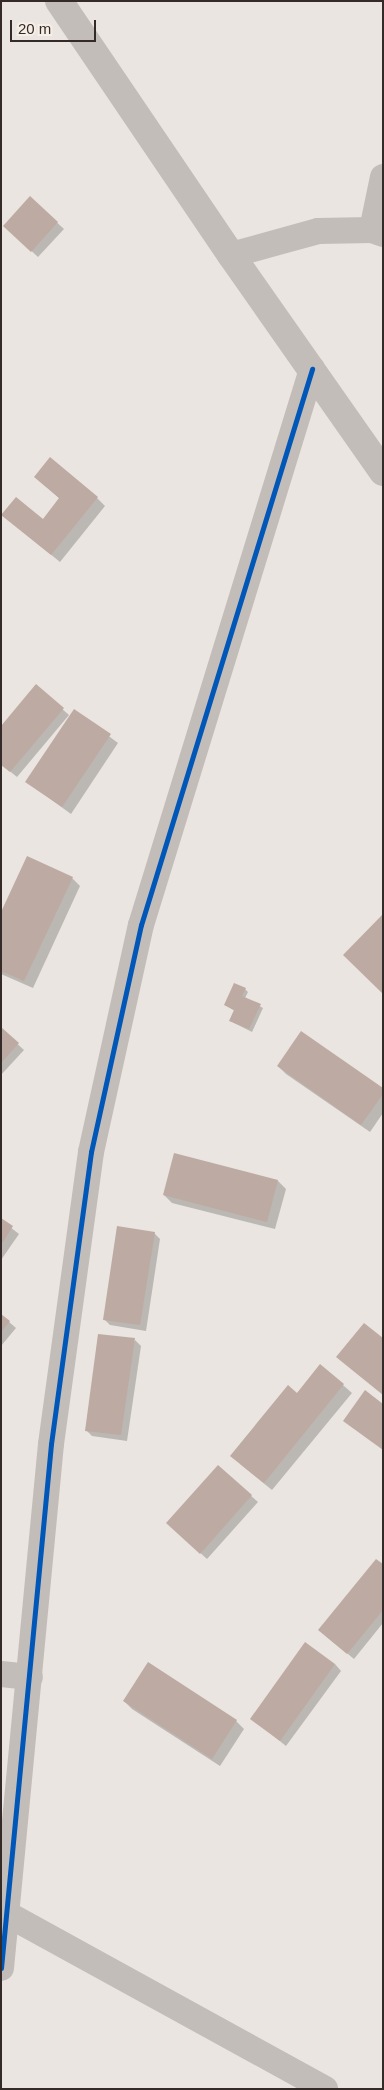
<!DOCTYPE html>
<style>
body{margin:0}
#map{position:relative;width:384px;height:2090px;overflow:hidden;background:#eae5e0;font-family:Arial,sans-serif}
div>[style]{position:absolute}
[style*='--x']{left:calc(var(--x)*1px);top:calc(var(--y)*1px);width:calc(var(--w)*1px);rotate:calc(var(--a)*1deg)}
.shadow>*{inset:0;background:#0003}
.building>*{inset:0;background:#bdaaa3}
.minor>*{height:26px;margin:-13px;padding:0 13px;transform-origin:13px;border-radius:13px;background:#c3bdb9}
.tertiary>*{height:28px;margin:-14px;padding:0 14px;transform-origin:14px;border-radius:14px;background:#c3bdb9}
.cycleway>*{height:5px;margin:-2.5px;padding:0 2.5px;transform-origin:2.5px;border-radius:2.5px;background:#0057b8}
span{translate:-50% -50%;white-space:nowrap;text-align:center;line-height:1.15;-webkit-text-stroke:4px #f7efe7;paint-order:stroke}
.frame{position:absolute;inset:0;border:2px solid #342b28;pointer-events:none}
.scale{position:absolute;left:10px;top:20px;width:86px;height:22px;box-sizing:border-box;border:2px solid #342b28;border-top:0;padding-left:6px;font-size:15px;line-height:18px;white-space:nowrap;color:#342b28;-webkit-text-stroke:4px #f7efe7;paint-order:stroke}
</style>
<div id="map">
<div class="shadow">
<i style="clip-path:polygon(30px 198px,64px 229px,38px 257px,11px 232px)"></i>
<i style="clip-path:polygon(36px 477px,97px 498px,105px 506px,60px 562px,11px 522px,43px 520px,60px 499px)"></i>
<i style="clip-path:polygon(36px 686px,69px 715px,17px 777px,1px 764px)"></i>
<i style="clip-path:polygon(75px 711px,118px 743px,71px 814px,27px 782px)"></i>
<i style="clip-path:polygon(72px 878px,80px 886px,33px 988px,1px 974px,1px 915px)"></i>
<i style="clip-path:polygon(245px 989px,248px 992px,245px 998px,263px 1008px,252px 1032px,234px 1023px,230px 1020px,235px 1011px,225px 1005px)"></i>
<i style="clip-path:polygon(1px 1029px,24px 1050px,1px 1075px)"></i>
<i style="clip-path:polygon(278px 1066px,383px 1089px,383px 1113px,370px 1132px,286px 1074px)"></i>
<i style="clip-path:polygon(278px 1181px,286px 1189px,275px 1229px,172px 1203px,164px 1195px)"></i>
<i style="clip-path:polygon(1px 1220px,19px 1234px,1px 1260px)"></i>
<i style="clip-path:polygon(154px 1233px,160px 1239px,146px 1331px,110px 1325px,104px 1319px)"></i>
<i style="clip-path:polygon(1px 1315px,16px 1328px,1px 1346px)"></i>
<i style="clip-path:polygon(135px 1340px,141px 1346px,127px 1441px,92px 1436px,86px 1430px)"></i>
<i style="clip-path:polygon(320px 1365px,352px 1393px,272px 1490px,240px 1464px)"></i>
<i style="clip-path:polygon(219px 1467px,258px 1502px,207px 1559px,174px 1529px)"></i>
<i style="clip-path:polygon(383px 1566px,383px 1623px,354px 1659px,326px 1636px)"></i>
<i style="clip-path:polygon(148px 1664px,236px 1721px,244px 1729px,220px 1766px,132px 1709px,124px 1701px)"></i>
<i style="clip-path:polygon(335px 1664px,341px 1671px,286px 1746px,252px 1719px)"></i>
</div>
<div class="building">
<i style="clip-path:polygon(30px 196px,58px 222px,31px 252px,3px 226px)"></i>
<i style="clip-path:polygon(50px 457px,98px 497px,51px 555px,1px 515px,16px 497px,43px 519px,59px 498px,34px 477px)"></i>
<i style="clip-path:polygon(36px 684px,64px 708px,10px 772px,1px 765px,1px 726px)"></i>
<i style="clip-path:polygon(74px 709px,111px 734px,62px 807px,25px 782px)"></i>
<i style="clip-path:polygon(27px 856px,73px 877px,24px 981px,1px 971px,1px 912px)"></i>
<i style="clip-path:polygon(383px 914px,383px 994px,343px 955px)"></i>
<i style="clip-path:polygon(234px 983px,246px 988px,242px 996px,261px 1004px,249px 1029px,229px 1021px,234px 1010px,224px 1005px)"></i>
<i style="clip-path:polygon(1px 1027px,19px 1043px,1px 1063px)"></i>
<i style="clip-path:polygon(301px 1031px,383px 1088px,383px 1094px,361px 1125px,277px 1066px)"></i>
<i style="clip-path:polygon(174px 1153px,278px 1180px,267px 1222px,163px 1195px)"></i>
<i style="clip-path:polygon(1px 1218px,13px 1226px,1px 1245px)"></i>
<i style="clip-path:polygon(117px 1226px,155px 1232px,140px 1325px,103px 1320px)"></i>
<i style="clip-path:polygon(1px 1314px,10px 1321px,1px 1332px)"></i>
<i style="clip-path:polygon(364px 1323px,383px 1338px,383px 1395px,336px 1357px)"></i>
<i style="clip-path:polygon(98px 1334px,135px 1338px,121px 1435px,85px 1431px)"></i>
<i style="clip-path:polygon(320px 1364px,344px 1384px,264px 1483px,230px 1456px,288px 1385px,297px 1393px)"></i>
<i style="clip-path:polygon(365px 1390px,383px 1404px,383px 1450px,343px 1421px)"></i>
<i style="clip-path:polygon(218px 1465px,252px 1495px,200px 1554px,166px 1523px)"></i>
<i style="clip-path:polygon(376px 1559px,383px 1564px,383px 1610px,347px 1654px,318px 1630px)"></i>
<i style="clip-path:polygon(305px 1642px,335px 1664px,280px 1741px,250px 1719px)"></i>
<i style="clip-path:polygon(148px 1662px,237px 1720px,212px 1759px,123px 1701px)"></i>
</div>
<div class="minor">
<i style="--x:372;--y:230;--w:54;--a:-78.3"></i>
<i style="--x:231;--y:255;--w:90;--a:-15.4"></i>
<i style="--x:318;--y:231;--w:54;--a:-1.1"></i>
<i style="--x:372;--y:230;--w:12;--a:20"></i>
<i style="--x:1;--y:1674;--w:29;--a:6"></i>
<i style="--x:7;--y:1914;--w:363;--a:28.8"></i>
<i style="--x:1;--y:1968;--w:526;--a:-84.55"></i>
<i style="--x:51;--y:1444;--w:295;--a:-82.2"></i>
<i style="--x:91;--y:1152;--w:232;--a:-77.6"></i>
<i style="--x:141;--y:925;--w:582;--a:-72.9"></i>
</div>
<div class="tertiary">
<i style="--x:59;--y:1;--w:307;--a:55.9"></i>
<i style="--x:231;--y:255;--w:265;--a:55"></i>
</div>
<div class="cycleway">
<i style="--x:1;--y:1968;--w:526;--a:-84.55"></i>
<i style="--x:51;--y:1444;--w:295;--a:-82.2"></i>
<i style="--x:91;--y:1152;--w:232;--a:-77.6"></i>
<i style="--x:141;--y:925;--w:582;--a:-72.9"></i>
</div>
<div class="frame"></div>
<div class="scale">20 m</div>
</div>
